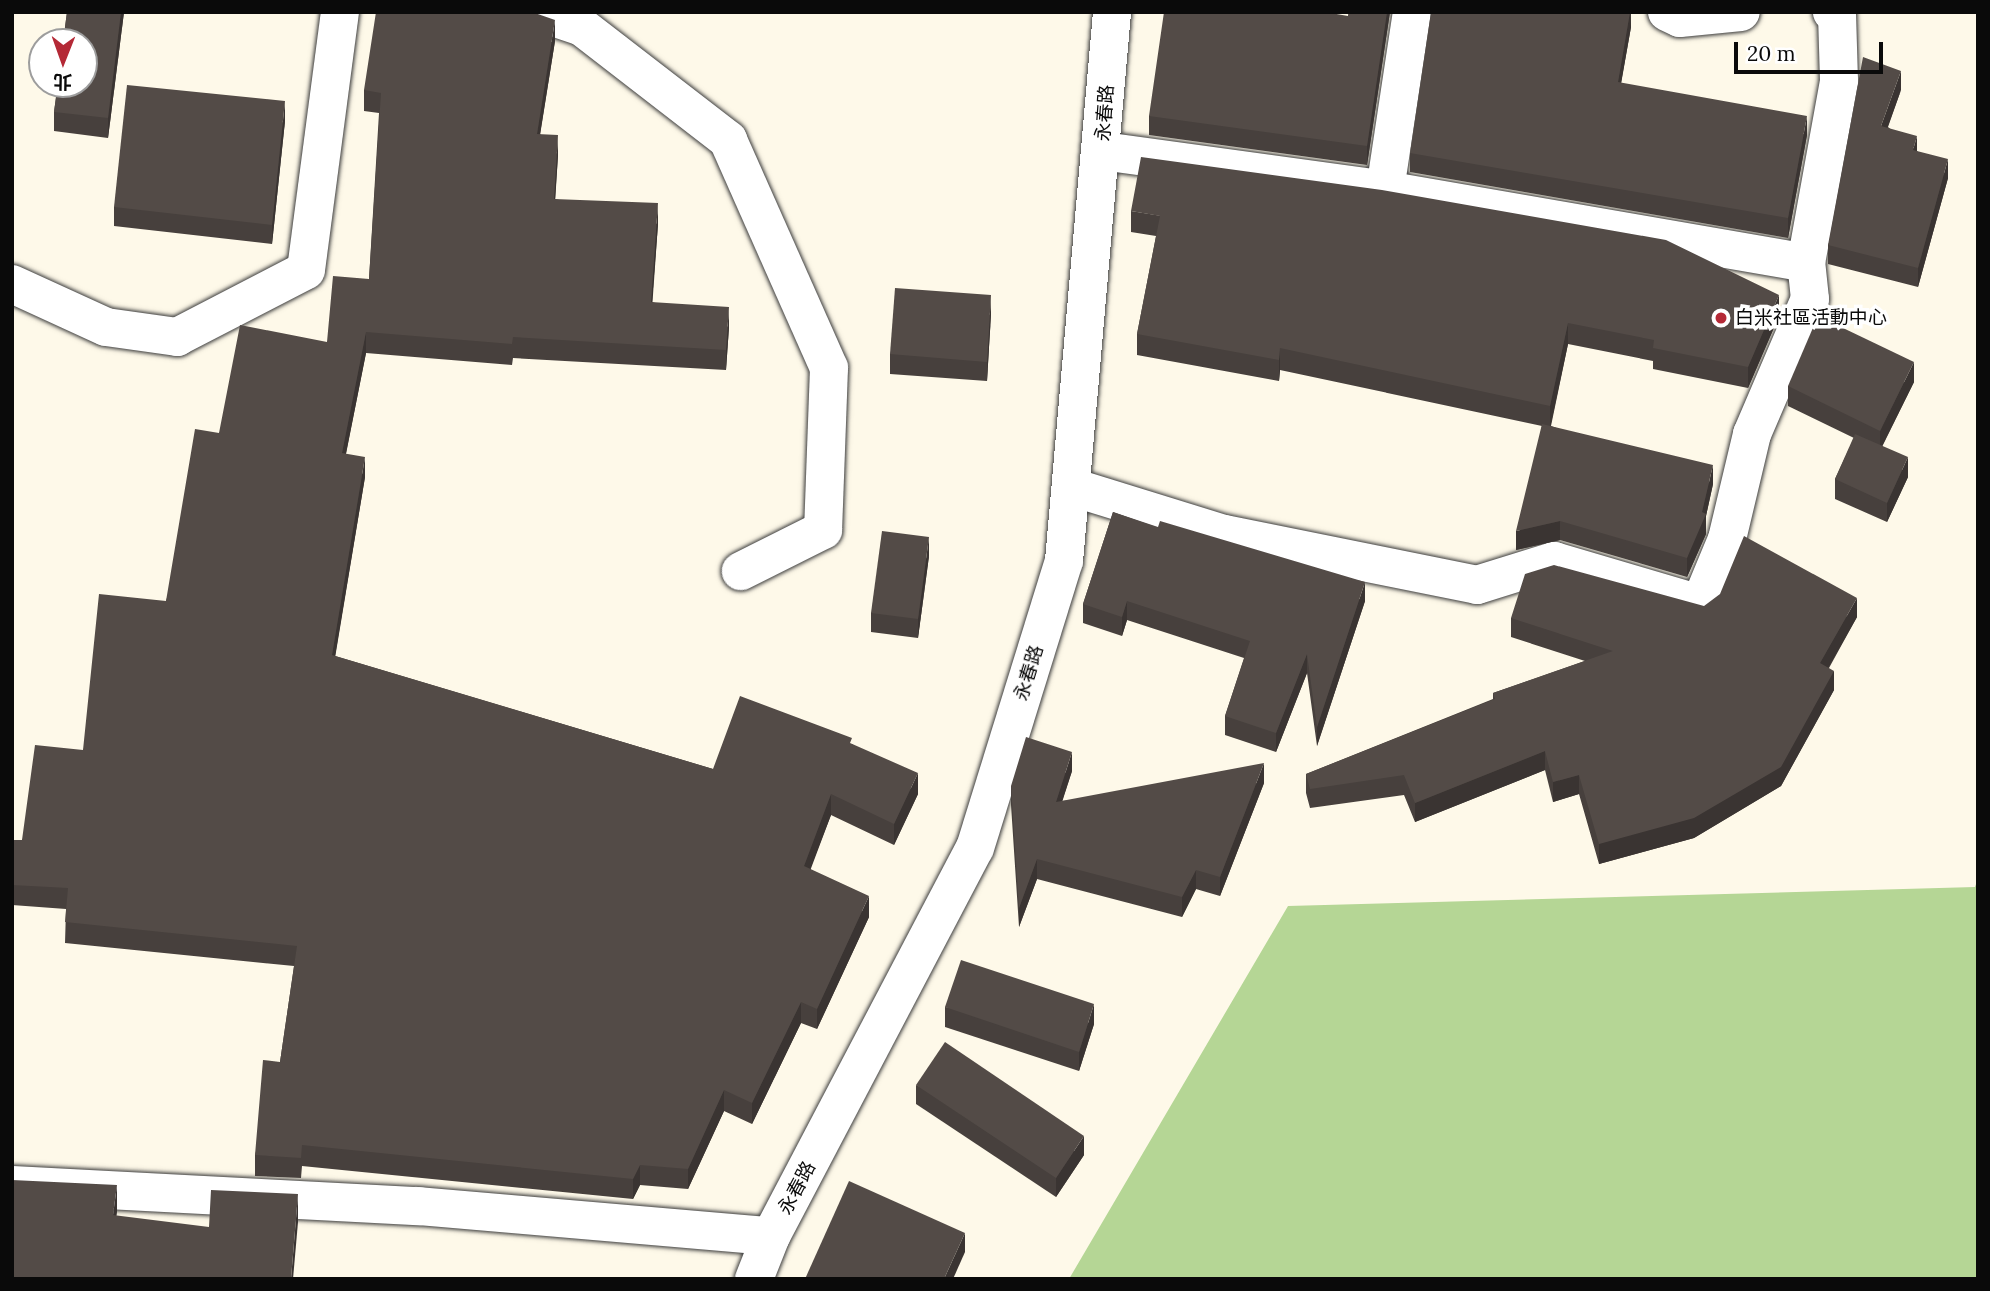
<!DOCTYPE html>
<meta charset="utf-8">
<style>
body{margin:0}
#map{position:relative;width:1990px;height:1291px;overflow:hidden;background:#fef9e9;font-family:Lora,"Noto Sans TC",serif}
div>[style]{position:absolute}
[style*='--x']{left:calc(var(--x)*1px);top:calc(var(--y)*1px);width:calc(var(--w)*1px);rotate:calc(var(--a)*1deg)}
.forest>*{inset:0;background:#b5d695}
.roads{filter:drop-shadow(0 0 2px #3d3d3d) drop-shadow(0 0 2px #3d3d3d)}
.minor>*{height:38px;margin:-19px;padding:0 19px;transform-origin:19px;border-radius:19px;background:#fff}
.wall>*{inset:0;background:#47403d}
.shaded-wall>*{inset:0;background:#3a3432}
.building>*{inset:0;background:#534b47}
.dots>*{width:19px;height:19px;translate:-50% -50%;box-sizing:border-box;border:4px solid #fff;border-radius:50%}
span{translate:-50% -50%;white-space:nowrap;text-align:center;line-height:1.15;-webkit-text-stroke:7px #fff;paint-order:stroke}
.street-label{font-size:19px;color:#0a0a0a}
.poi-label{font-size:19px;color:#0a0a0a}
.left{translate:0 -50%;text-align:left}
.frame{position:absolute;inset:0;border:14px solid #0a0a0a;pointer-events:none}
.north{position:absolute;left:28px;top:28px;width:70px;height:70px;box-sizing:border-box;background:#fff;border:2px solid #9d9d9d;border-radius:50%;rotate:181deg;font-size:19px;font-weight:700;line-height:28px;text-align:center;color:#0a0a0a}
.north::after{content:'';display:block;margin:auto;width:24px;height:32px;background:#b42936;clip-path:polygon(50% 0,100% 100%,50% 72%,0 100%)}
.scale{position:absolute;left:1734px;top:42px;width:149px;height:32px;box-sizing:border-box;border:4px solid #0a0a0a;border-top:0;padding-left:9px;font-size:21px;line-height:24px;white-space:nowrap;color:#0a0a0a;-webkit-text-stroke:5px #fff;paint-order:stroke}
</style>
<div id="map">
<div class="forest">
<i style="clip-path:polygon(1978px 878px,1978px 1279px,1069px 1279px,1288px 906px,1975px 887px)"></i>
</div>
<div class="roads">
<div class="minor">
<i style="--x:538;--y:12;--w:46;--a:18.8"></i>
<i style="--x:582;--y:27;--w:185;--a:37.7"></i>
<i style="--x:728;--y:140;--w:249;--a:66.1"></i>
<i style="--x:829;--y:368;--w:162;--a:92.1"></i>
<i style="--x:823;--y:530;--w:92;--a:153.4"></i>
<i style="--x:1667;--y:12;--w:14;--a:25"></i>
<i style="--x:1680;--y:18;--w:61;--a:-5.6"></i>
<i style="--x:1102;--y:151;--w:286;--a:7.8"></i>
<i style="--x:1385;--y:190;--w:180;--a:-81.4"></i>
<i style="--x:1385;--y:190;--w:427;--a:9.8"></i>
<i style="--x:12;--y:284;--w:103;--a:24.6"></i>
<i style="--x:106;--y:327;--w:72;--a:8"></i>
<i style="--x:177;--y:337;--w:145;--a:-27.4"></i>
<i style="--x:306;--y:270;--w:260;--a:-82.5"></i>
<i style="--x:1072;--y:487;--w:159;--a:17.2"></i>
<i style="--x:1224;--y:534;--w:258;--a:11.4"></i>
<i style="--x:1477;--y:585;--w:81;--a:-17.3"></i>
<i style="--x:1554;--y:561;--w:152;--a:16.4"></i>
<i style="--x:1700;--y:604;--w:70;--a:-67.4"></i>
<i style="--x:1727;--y:539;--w:108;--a:-76.6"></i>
<i style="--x:1752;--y:434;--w:147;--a:-66.8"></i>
<i style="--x:1810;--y:299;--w:36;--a:-96"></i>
<i style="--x:1806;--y:263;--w:185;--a:-79.7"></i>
<i style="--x:1839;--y:81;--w:66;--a:-91.7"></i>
<i style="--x:1837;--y:15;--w:6;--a:-149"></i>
<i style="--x:12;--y:1185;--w:407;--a:3"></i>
<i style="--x:418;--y:1206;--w:354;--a:4.9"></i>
<i style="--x:754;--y:1279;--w:46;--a:-68.4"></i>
<i style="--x:771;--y:1236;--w:438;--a:-62.3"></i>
<i style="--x:975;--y:848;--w:300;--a:-72.8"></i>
<i style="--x:1064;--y:561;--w:551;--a:-85"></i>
</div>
</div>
<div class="wall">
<i style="clip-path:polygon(67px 12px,124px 12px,108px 138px,54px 131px,54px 112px)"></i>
<i style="clip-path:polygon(1349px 12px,1390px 12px,1367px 165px,1149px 135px,1149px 116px,1348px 16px)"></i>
<i style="clip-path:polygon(1631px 12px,1631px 27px,1621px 83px,1807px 135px,1788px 238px,1410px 172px,1410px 153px)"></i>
<i style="clip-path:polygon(555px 41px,540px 134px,558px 155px,555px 199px,658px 224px,652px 302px,729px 327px,726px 370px,513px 358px,512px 365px,366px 353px,346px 454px,365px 477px,335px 656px,713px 769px,852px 744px,918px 794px,894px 845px,831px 815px,810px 869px,869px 917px,817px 1029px,801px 1023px,752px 1124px,724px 1111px,688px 1189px,640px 1185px,633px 1199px,302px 1166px,301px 1178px,255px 1176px,255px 1155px,280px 1062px,294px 966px,65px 943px,66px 909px,12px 905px,12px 840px,22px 840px,83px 750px,166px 601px,219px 433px,327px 342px,369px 279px,379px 113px,364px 111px,364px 90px)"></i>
<i style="clip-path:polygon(1901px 90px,1888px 127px,1917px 151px,1948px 178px,1918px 287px,1828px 264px,1828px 245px)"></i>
<i style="clip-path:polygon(285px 121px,272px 244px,114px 226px,114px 207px)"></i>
<i style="clip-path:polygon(1131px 211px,1779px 316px,1748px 388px,1653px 369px,1653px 361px,1568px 344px,1551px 426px,1713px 484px,1706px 516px,1706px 534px,1687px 577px,1560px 540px,1516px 550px,1542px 426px,1280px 370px,1279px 381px,1137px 355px,1137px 334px,1156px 236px,1131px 232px)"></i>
<i style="clip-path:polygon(991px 314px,987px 381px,890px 374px,890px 354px)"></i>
<i style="clip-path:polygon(1914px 382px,1882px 446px,1908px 477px,1887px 522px,1835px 499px,1835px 479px,1854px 438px,1788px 406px,1788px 386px)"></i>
<i style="clip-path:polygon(1113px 512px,1365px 601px,1317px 746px,1307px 673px,1276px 752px,1225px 735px,1225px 716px,1244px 658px,1127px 620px,1122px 636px,1083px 623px,1083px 604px)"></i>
<i style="clip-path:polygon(929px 556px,918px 638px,871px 632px,871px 613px)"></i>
<i style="clip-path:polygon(1704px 606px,1857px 617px,1829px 668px,1834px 690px,1781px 786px,1694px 838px,1599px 864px,1579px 794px,1553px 802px,1545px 770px,1415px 822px,1404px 795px,1310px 808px,1306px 793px,1306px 774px,1493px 699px,1493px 693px,1585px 661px,1511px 637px,1511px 618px)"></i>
<i style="clip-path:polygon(1072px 771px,1062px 801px,1264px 783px,1220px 896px,1196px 889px,1182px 917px,1037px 879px,1019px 927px,1011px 805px,1011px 786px)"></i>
<i style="clip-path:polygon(945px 1007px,1094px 1024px,1079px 1071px,945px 1027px)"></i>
<i style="clip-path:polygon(916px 1085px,1084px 1155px,1056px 1197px,916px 1104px)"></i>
</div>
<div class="shaded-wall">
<i style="clip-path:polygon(121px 12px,124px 12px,108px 138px,108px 118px)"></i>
<i style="clip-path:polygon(1387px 12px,1390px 12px,1367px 165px,1367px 146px)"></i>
<i style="clip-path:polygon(1630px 12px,1631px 27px,1618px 101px,1618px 82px)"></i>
<i style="clip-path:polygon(555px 20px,555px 41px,537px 154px,537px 134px)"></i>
<i style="clip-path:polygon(1901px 71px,1901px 90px,1881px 145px,1881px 126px)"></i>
<i style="clip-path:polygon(285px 101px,285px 121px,272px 244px,272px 225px)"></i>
<i style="clip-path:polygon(1807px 116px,1807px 135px,1788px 238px,1788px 218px)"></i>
<i style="clip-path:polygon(558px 135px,558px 155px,554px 219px,554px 199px)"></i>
<i style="clip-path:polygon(1917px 136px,1917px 155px,1913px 150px)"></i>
<i style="clip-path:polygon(1948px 159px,1948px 178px,1918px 287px,1918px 268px)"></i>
<i style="clip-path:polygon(658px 203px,658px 224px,651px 323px,651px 302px)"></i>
<i style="clip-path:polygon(991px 295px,991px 314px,987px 381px,987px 362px)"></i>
<i style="clip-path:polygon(1779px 295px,1779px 316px,1748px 388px,1748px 367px)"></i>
<i style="clip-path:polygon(729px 307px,729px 327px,726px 370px,726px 350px)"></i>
<i style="clip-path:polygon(1568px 323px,1568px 344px,1550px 428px,1550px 406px)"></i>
<i style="clip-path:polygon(366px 332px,366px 353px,342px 473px,342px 453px)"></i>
<i style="clip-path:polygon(1280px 348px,1280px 370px,1279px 381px,1279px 360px)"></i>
<i style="clip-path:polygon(1914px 362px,1914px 382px,1880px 451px,1880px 431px)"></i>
<i style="clip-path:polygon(365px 457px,365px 477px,332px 676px,332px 655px)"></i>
<i style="clip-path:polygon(1908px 457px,1908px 477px,1887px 522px,1887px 503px)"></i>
<i style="clip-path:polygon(1713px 465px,1713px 484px,1706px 516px,1706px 534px,1687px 577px,1687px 558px,1702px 512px)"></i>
<i style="clip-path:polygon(1560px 521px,1560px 540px,1516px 550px,1516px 531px)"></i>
<i style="clip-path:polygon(929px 537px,929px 556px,918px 638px,918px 619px)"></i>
<i style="clip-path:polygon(1365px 582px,1365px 601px,1317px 746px,1317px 727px)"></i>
<i style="clip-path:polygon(1857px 598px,1857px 617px,1820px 682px,1820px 663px)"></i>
<i style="clip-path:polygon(1127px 601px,1127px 620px,1122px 636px,1122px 617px)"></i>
<i style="clip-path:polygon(1307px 654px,1307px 673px,1276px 752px,1276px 733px)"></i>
<i style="clip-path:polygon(1834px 671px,1834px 690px,1781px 786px,1694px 838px,1599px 864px,1599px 844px)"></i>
<i style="clip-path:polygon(1545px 751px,1545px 770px,1415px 822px,1415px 803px)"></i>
<i style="clip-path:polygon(1072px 752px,1072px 771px,1056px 821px,1056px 802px)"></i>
<i style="clip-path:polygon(1264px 763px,1264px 783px,1220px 896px,1220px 877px)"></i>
<i style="clip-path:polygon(918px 773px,918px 794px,894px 845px,894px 824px)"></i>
<i style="clip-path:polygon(1579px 775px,1579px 794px,1553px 802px,1553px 782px)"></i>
<i style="clip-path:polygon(831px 794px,831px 815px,804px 887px,804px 866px)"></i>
<i style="clip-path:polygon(1037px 859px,1037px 879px,1019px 927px,1019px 908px)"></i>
<i style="clip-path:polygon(1196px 870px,1196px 889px,1182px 917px,1182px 897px)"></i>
<i style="clip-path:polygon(869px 896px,869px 917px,817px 1029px,817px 1009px)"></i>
<i style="clip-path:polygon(801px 1002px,801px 1023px,752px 1124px,752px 1103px)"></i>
<i style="clip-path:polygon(1094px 1004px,1094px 1024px,1079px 1071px,1079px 1052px)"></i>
<i style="clip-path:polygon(724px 1090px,724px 1111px,688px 1189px,688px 1169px)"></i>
<i style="clip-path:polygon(1084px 1136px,1084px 1155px,1056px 1197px,1056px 1178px)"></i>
<i style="clip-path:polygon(640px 1165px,640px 1185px,633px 1199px,633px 1179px)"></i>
<i style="clip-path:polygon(117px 1185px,117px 1212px,113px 1242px,113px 1215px)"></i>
<i style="clip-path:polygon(298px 1194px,298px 1222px,293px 1279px,291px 1279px)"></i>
<i style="clip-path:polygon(965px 1233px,965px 1252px,953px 1279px,944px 1279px)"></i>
</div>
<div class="building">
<i style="clip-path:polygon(67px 12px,121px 12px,108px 118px,54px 112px,58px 84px,84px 84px,84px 42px,63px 42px)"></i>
<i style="clip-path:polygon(376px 12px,532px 12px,555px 20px,537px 134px,558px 135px,554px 199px,658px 203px,651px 302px,729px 307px,726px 350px,513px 337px,512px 344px,366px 332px,342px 453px,365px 457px,332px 655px,713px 769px,740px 696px,852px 738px,850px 743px,918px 773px,894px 824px,831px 794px,804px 866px,869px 896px,817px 1009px,801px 1002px,752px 1103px,724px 1090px,688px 1169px,640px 1165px,633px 1179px,302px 1145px,301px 1158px,255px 1155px,263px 1060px,280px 1062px,297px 946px,65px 922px,68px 888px,12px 885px,12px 840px,22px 840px,35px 745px,83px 750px,99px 594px,166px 601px,195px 429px,219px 433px,240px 325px,327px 342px,333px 276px,369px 279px,381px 93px,364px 90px)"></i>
<i style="clip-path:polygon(1164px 12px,1325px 12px,1348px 16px,1349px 12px,1387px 12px,1367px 146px,1149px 116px)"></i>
<i style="clip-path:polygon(1431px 12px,1630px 12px,1618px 82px,1807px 116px,1788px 218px,1410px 153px)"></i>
<i style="clip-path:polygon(1863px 57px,1901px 71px,1881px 126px,1917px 136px,1913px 150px,1948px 159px,1918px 268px,1828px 245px)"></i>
<i style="clip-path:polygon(127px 85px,285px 101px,272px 225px,114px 207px)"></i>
<i style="clip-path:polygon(1141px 157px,1382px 190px,1666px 240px,1779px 295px,1748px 367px,1653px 348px,1654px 340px,1568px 323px,1550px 406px,1280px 348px,1279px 360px,1137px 334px,1160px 216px,1131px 211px)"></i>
<i style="clip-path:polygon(895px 288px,991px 295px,987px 362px,890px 354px)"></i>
<i style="clip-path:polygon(1818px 316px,1914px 362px,1880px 431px,1788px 386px)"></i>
<i style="clip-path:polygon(1542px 424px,1713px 465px,1702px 512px,1706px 514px,1687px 558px,1560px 521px,1516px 531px)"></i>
<i style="clip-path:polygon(1855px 434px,1908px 457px,1887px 503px,1835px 479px)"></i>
<i style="clip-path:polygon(1113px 512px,1158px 527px,1160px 521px,1365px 582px,1317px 727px,1307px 654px,1276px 733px,1225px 716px,1250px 641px,1127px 601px,1122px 617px,1083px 604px)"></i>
<i style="clip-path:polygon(882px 531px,929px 537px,918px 619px,871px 613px)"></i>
<i style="clip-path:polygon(1744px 536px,1857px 598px,1820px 663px,1834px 671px,1781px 767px,1694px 818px,1599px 844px,1579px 775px,1553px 782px,1545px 751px,1415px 803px,1404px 775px,1310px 789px,1306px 774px,1495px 699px,1493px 693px,1613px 651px,1511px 618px,1525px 574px,1554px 565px,1704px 606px,1720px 594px)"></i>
<i style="clip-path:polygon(1026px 737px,1072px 752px,1056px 802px,1264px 763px,1220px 877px,1196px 870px,1182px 897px,1037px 859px,1019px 908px,1011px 786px)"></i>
<i style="clip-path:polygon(961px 960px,1094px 1004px,1079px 1052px,945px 1007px)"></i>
<i style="clip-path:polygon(945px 1042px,1084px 1136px,1056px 1178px,916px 1085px)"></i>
<i style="clip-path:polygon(12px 1180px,117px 1185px,113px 1215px,209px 1227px,211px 1190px,298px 1194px,291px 1279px,12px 1279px)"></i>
<i style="clip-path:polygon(849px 1181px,965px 1233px,944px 1279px,805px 1279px)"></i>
</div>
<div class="dots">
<i style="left:1721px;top:318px;background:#b42936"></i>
</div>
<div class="street-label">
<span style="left:1105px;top:113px;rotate:-86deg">永春路</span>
<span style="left:1029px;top:673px;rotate:-73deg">永春路</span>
<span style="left:797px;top:1188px;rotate:-62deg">永春路</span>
</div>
<div class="poi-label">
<span class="left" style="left:1735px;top:318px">白米社區活動中心</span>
</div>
<div class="frame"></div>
<div class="north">北</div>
<div class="scale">20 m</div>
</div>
